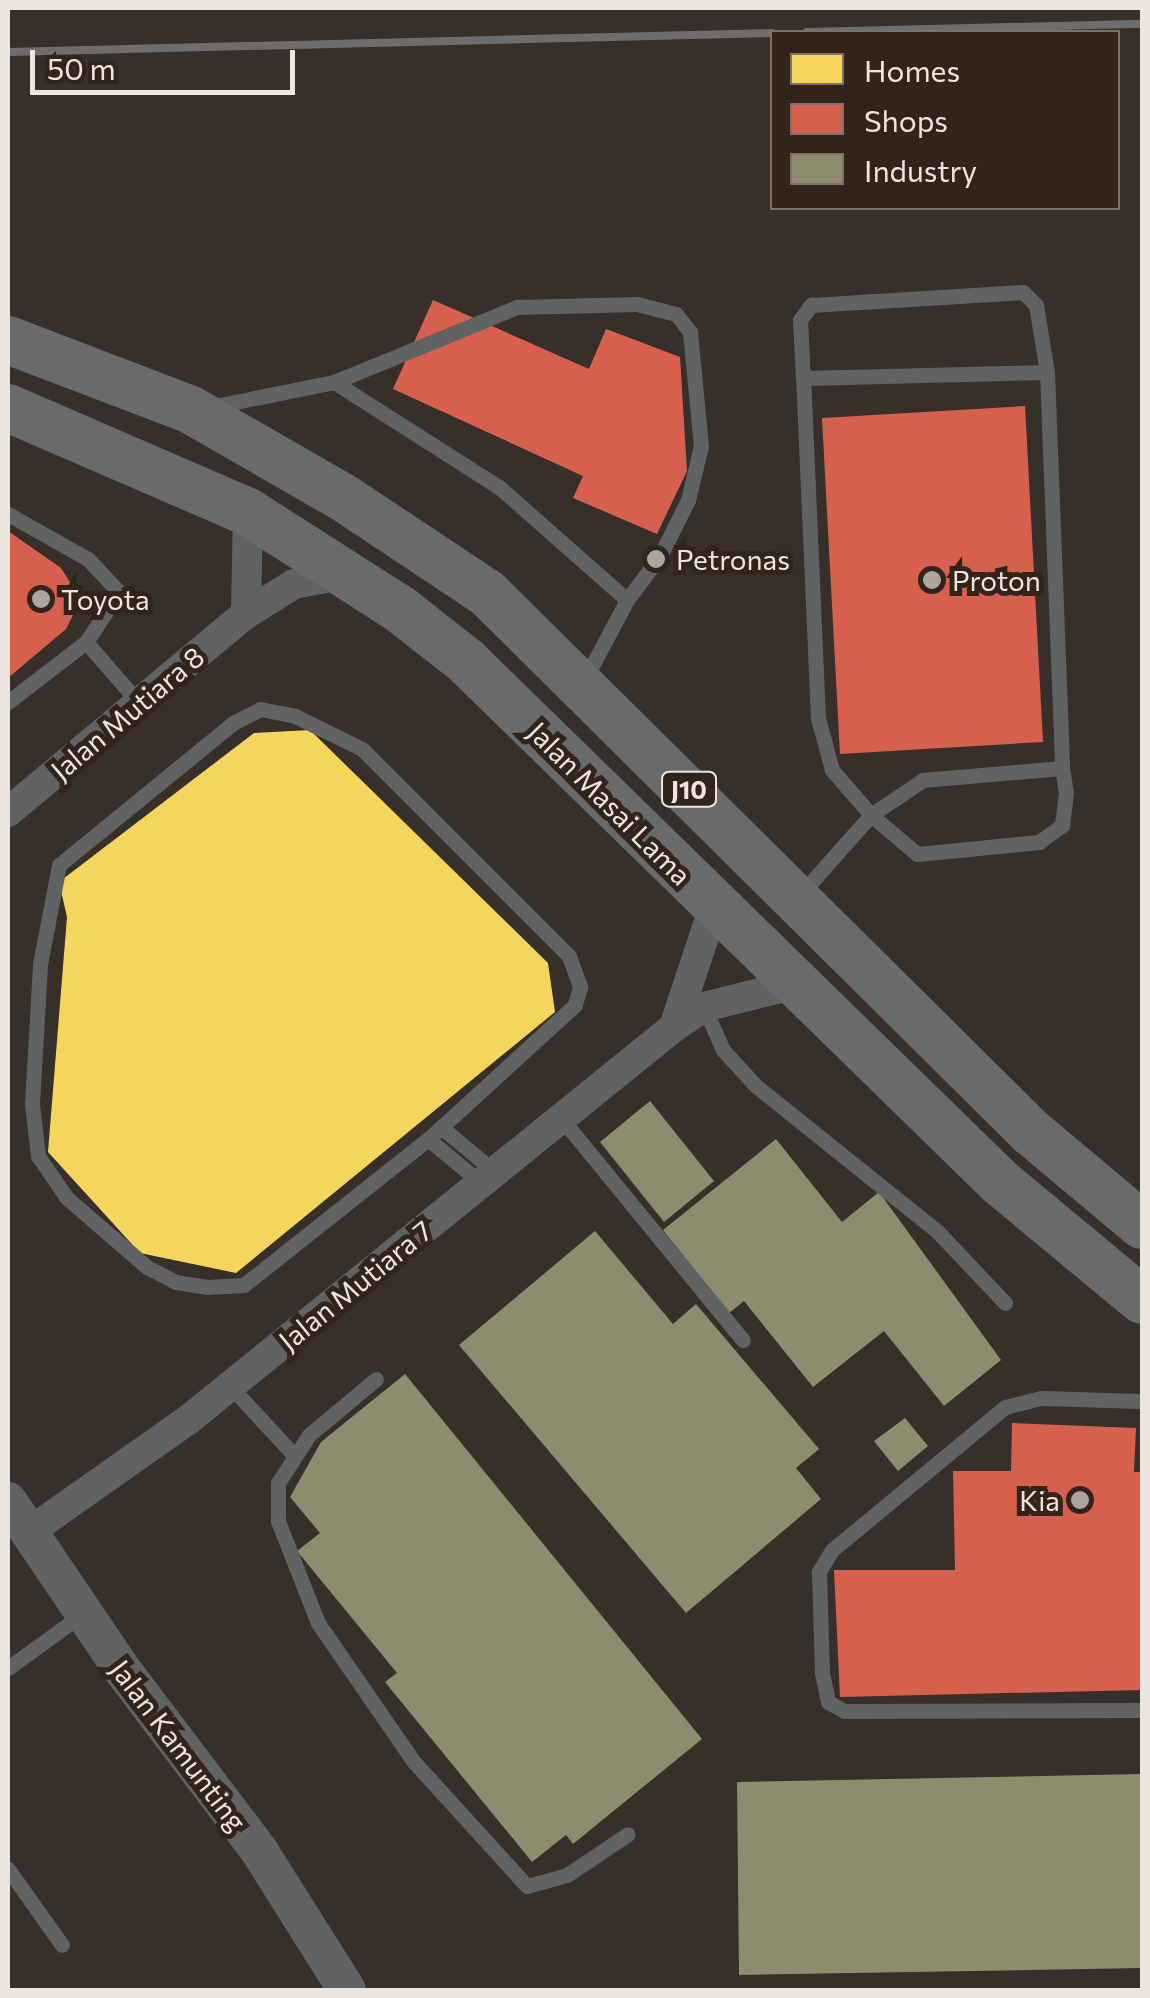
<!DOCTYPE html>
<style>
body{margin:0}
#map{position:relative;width:1150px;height:1998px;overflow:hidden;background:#372f2a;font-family:Commissioner,sans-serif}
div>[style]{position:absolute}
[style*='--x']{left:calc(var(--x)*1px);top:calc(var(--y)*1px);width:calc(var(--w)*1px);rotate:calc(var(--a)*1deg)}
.homes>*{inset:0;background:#f6d55c}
.shops>*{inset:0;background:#d6604d}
.industry>*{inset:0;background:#8c8c6e}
.service>*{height:15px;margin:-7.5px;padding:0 7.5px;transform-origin:7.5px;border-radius:7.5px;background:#616262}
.minor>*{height:30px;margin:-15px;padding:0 15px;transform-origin:15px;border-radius:15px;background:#616262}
.tertiary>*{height:38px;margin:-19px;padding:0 19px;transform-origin:19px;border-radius:19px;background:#616262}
.primary>*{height:48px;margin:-24px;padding:0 24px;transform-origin:24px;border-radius:24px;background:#696b6b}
.rail>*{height:8px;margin:-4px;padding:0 4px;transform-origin:4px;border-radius:4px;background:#6e6d6c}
.dots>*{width:28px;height:28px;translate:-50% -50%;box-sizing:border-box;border:5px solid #32241a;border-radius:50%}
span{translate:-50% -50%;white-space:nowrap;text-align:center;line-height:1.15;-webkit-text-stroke:10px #32241a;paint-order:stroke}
.shield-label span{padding:2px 8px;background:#32241a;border:2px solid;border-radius:8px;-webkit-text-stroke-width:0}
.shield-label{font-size:25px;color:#efe5df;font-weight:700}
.poi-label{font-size:28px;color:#efe5df}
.left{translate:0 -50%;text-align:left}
.right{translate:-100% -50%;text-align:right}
.street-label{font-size:28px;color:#efe5df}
.frame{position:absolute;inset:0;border:10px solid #efe5df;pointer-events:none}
.legend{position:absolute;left:770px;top:30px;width:350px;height:180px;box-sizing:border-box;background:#32241a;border:2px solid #7e7169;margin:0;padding:12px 18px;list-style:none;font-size:30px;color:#efe5df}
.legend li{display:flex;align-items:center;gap:20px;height:50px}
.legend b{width:50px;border:2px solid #7e7169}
.scale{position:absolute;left:30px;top:50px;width:265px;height:45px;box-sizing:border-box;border:5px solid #efe5df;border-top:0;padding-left:12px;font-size:30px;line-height:35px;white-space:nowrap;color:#efe5df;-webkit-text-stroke:8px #32241a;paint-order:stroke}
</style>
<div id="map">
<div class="homes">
<i style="clip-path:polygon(310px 730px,548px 963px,555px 1012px,236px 1273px,140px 1253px,48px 1152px,67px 917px,59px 882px,254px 733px)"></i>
</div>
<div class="shops">
<i style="clip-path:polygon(433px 300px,589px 369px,606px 329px,680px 357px,687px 471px,657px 534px,573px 498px,583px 476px,393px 389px)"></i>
<i style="clip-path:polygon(1025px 406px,1043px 742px,840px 754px,822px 418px)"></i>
<i style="clip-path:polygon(8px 531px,61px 568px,75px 590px,76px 609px,66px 629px,8px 678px)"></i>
<i style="clip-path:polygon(1012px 1423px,1136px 1428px,1134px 1472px,1142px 1472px,1142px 1690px,840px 1697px,834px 1570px,955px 1570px,953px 1471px,1011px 1471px)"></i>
</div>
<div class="industry">
<i style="clip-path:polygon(650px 1101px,714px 1181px,664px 1222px,600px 1142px)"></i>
<i style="clip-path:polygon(776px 1139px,842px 1222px,879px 1192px,1001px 1360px,944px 1406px,884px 1331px,813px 1387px,744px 1301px,729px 1313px,663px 1230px)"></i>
<i style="clip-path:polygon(595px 1231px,673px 1324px,696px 1304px,819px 1449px,796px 1468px,821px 1499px,686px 1613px,459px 1345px)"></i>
<i style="clip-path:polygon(405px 1374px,702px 1739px,573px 1844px,566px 1835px,532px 1862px,385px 1682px,397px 1673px,297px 1551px,320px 1533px,290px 1497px,321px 1442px)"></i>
<i style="clip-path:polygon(905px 1418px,928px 1446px,898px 1471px,874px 1441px)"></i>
<i style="clip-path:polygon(1142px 1774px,1142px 1968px,739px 1975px,737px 1782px)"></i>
</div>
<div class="service">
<i style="--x:803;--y:378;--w:58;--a:-93"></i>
<i style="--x:800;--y:320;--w:19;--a:-54"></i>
<i style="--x:811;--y:305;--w:212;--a:-3.5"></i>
<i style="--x:1023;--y:292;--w:18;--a:45"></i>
<i style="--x:1036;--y:305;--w:68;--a:80.7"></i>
<i style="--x:334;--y:382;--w:198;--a:-22.3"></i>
<i style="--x:517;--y:307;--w:120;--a:-1.4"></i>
<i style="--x:637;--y:304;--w:40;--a:14.4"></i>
<i style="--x:676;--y:314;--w:23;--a:52"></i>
<i style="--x:690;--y:332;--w:115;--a:84.5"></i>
<i style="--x:701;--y:446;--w:56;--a:103.5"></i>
<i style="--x:688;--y:500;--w:63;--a:116.6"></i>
<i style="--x:660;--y:556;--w:55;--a:126.9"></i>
<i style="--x:210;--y:407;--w:126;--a:-11.4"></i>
<i style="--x:334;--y:382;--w:196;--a:32.5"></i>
<i style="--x:499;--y:487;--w:171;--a:41.4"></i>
<i style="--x:627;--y:600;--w:89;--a:118"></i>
<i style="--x:8;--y:514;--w:92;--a:29.4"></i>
<i style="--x:88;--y:559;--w:45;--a:46.8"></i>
<i style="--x:119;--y:592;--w:60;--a:123.4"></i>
<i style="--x:86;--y:642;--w:98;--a:142.4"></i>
<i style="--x:86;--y:642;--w:81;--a:49"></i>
<i style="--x:260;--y:709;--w:36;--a:11"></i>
<i style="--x:295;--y:716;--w:75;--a:26.2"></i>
<i style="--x:362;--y:749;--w:293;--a:45"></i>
<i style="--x:569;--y:956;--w:33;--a:70"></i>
<i style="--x:580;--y:987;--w:19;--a:106"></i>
<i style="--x:575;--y:1005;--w:199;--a:137.6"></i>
<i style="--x:428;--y:1139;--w:235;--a:141.6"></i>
<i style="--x:244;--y:1285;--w:37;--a:177"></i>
<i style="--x:207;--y:1287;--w:31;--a:-171"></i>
<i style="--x:176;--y:1282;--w:31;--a:-153"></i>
<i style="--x:148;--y:1268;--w:107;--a:-139.2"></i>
<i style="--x:67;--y:1198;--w:51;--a:-124.6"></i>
<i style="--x:38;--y:1156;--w:52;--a:-96.6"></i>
<i style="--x:32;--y:1104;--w:140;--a:-86.7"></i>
<i style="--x:40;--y:964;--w:101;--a:-79.1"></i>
<i style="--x:59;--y:865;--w:225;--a:-39.2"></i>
<i style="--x:233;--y:723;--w:30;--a:-27"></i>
<i style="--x:799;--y:896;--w:108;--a:-48.4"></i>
<i style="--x:871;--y:815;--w:60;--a:40.3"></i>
<i style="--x:917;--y:854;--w:123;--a:-5.6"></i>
<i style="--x:1039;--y:842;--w:29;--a:-36"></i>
<i style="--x:1062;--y:825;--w:32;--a:-83"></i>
<i style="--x:1066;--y:793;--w:25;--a:-99"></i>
<i style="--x:1062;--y:768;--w:140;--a:175.1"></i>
<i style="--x:923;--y:780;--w:63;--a:146.1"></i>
<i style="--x:871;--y:815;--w:60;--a:-130.9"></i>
<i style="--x:832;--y:770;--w:54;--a:-105.1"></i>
<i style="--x:818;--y:718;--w:340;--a:-92.5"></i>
<i style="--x:803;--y:378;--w:244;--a:-1.4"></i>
<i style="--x:1047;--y:372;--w:396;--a:87.8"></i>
<i style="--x:704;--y:1007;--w:47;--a:66.2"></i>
<i style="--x:723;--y:1050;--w:49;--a:47.5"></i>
<i style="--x:756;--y:1086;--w:232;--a:38.7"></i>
<i style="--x:937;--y:1231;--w:99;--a:46.6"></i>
<i style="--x:561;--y:1118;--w:287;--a:50.7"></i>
<i style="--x:441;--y:1127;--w:70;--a:39.8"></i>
<i style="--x:428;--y:1139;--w:69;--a:39.7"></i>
<i style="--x:376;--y:1379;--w:87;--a:140.1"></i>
<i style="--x:309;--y:1435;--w:57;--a:122.9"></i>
<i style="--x:278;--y:1483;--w:38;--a:90"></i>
<i style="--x:278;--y:1521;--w:110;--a:68.6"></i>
<i style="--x:318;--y:1623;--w:169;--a:55.4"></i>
<i style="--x:414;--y:1762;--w:168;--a:47.7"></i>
<i style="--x:527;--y:1886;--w:41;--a:-15.4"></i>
<i style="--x:567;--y:1875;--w:73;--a:-33.9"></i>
<i style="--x:230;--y:1386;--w:91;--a:47.2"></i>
<i style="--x:1142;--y:1401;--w:101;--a:-178.3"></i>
<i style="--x:1041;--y:1398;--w:37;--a:166"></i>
<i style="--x:1005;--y:1407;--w:224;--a:140.4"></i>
<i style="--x:832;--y:1550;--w:26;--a:121"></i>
<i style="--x:819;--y:1572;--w:101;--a:88.3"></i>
<i style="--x:822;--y:1673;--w:30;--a:78"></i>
<i style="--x:828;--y:1702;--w:18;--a:29"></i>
<i style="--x:844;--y:1711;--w:298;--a:-0.2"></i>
<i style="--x:8;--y:1668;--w:94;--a:-35.9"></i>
<i style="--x:8;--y:1869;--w:93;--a:54.6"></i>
</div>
<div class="minor">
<i style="--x:246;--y:614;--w:102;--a:-88.9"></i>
<i style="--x:8;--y:812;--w:310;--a:-39.8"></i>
<i style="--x:246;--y:614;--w:57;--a:-32"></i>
<i style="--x:294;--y:584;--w:54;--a:-10.7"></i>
<i style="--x:674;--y:1027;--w:126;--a:-71.6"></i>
<i style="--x:29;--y:1532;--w:194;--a:-35.2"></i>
<i style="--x:188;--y:1420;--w:625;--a:-38.96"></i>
<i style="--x:674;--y:1027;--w:36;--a:-34"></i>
<i style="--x:704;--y:1007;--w:91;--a:-14"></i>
</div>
<div class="tertiary">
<i style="--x:8;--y:1501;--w:202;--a:55.9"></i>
<i style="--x:121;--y:1668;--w:231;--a:52.9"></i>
<i style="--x:260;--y:1852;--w:163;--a:57.8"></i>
</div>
<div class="primary">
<i style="--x:8;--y:340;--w:196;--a:20.9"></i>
<i style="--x:191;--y:410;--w:177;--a:29.9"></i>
<i style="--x:344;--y:498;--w:172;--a:33.6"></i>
<i style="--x:487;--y:593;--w:766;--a:44.74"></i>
<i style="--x:1031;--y:1132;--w:145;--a:40"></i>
<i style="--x:8;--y:408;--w:262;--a:23.4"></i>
<i style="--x:248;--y:512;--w:182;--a:32.6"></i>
<i style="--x:401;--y:610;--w:83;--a:38.1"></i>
<i style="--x:466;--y:661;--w:747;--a:44.3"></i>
<i style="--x:1001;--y:1183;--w:183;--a:39.7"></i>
</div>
<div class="rail">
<i style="--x:807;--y:32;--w:335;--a:-1.4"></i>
<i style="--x:8;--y:52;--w:764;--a:-1.42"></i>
</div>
<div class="dots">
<i style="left:656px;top:559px;background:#afa5a0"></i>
<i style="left:932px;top:580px;background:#afa5a0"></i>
<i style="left:41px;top:599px;background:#afa5a0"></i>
<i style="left:1080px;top:1500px;background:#afa5a0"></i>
</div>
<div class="shield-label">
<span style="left:689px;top:789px">J10</span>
</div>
<div class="poi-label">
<span class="left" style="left:676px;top:559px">Petronas</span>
<span class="left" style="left:952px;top:580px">Proton</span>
<span class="left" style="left:61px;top:599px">Toyota</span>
<span class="right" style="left:1060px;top:1500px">Kia</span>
</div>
<div class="street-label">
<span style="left:127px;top:713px;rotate:-40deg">Jalan Mutiara 8</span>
<span style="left:610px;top:803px;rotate:45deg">Jalan Masai Lama</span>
<span style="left:355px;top:1285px;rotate:-39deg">Jalan Mutiara 7</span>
<span style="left:179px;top:1745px;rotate:53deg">Jalan Kamunting</span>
</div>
<div class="frame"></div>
<ul class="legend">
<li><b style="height:28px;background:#f6d55c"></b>Homes</li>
<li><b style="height:28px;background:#d6604d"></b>Shops</li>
<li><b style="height:28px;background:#8c8c6e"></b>Industry</li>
</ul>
<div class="scale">50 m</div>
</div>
